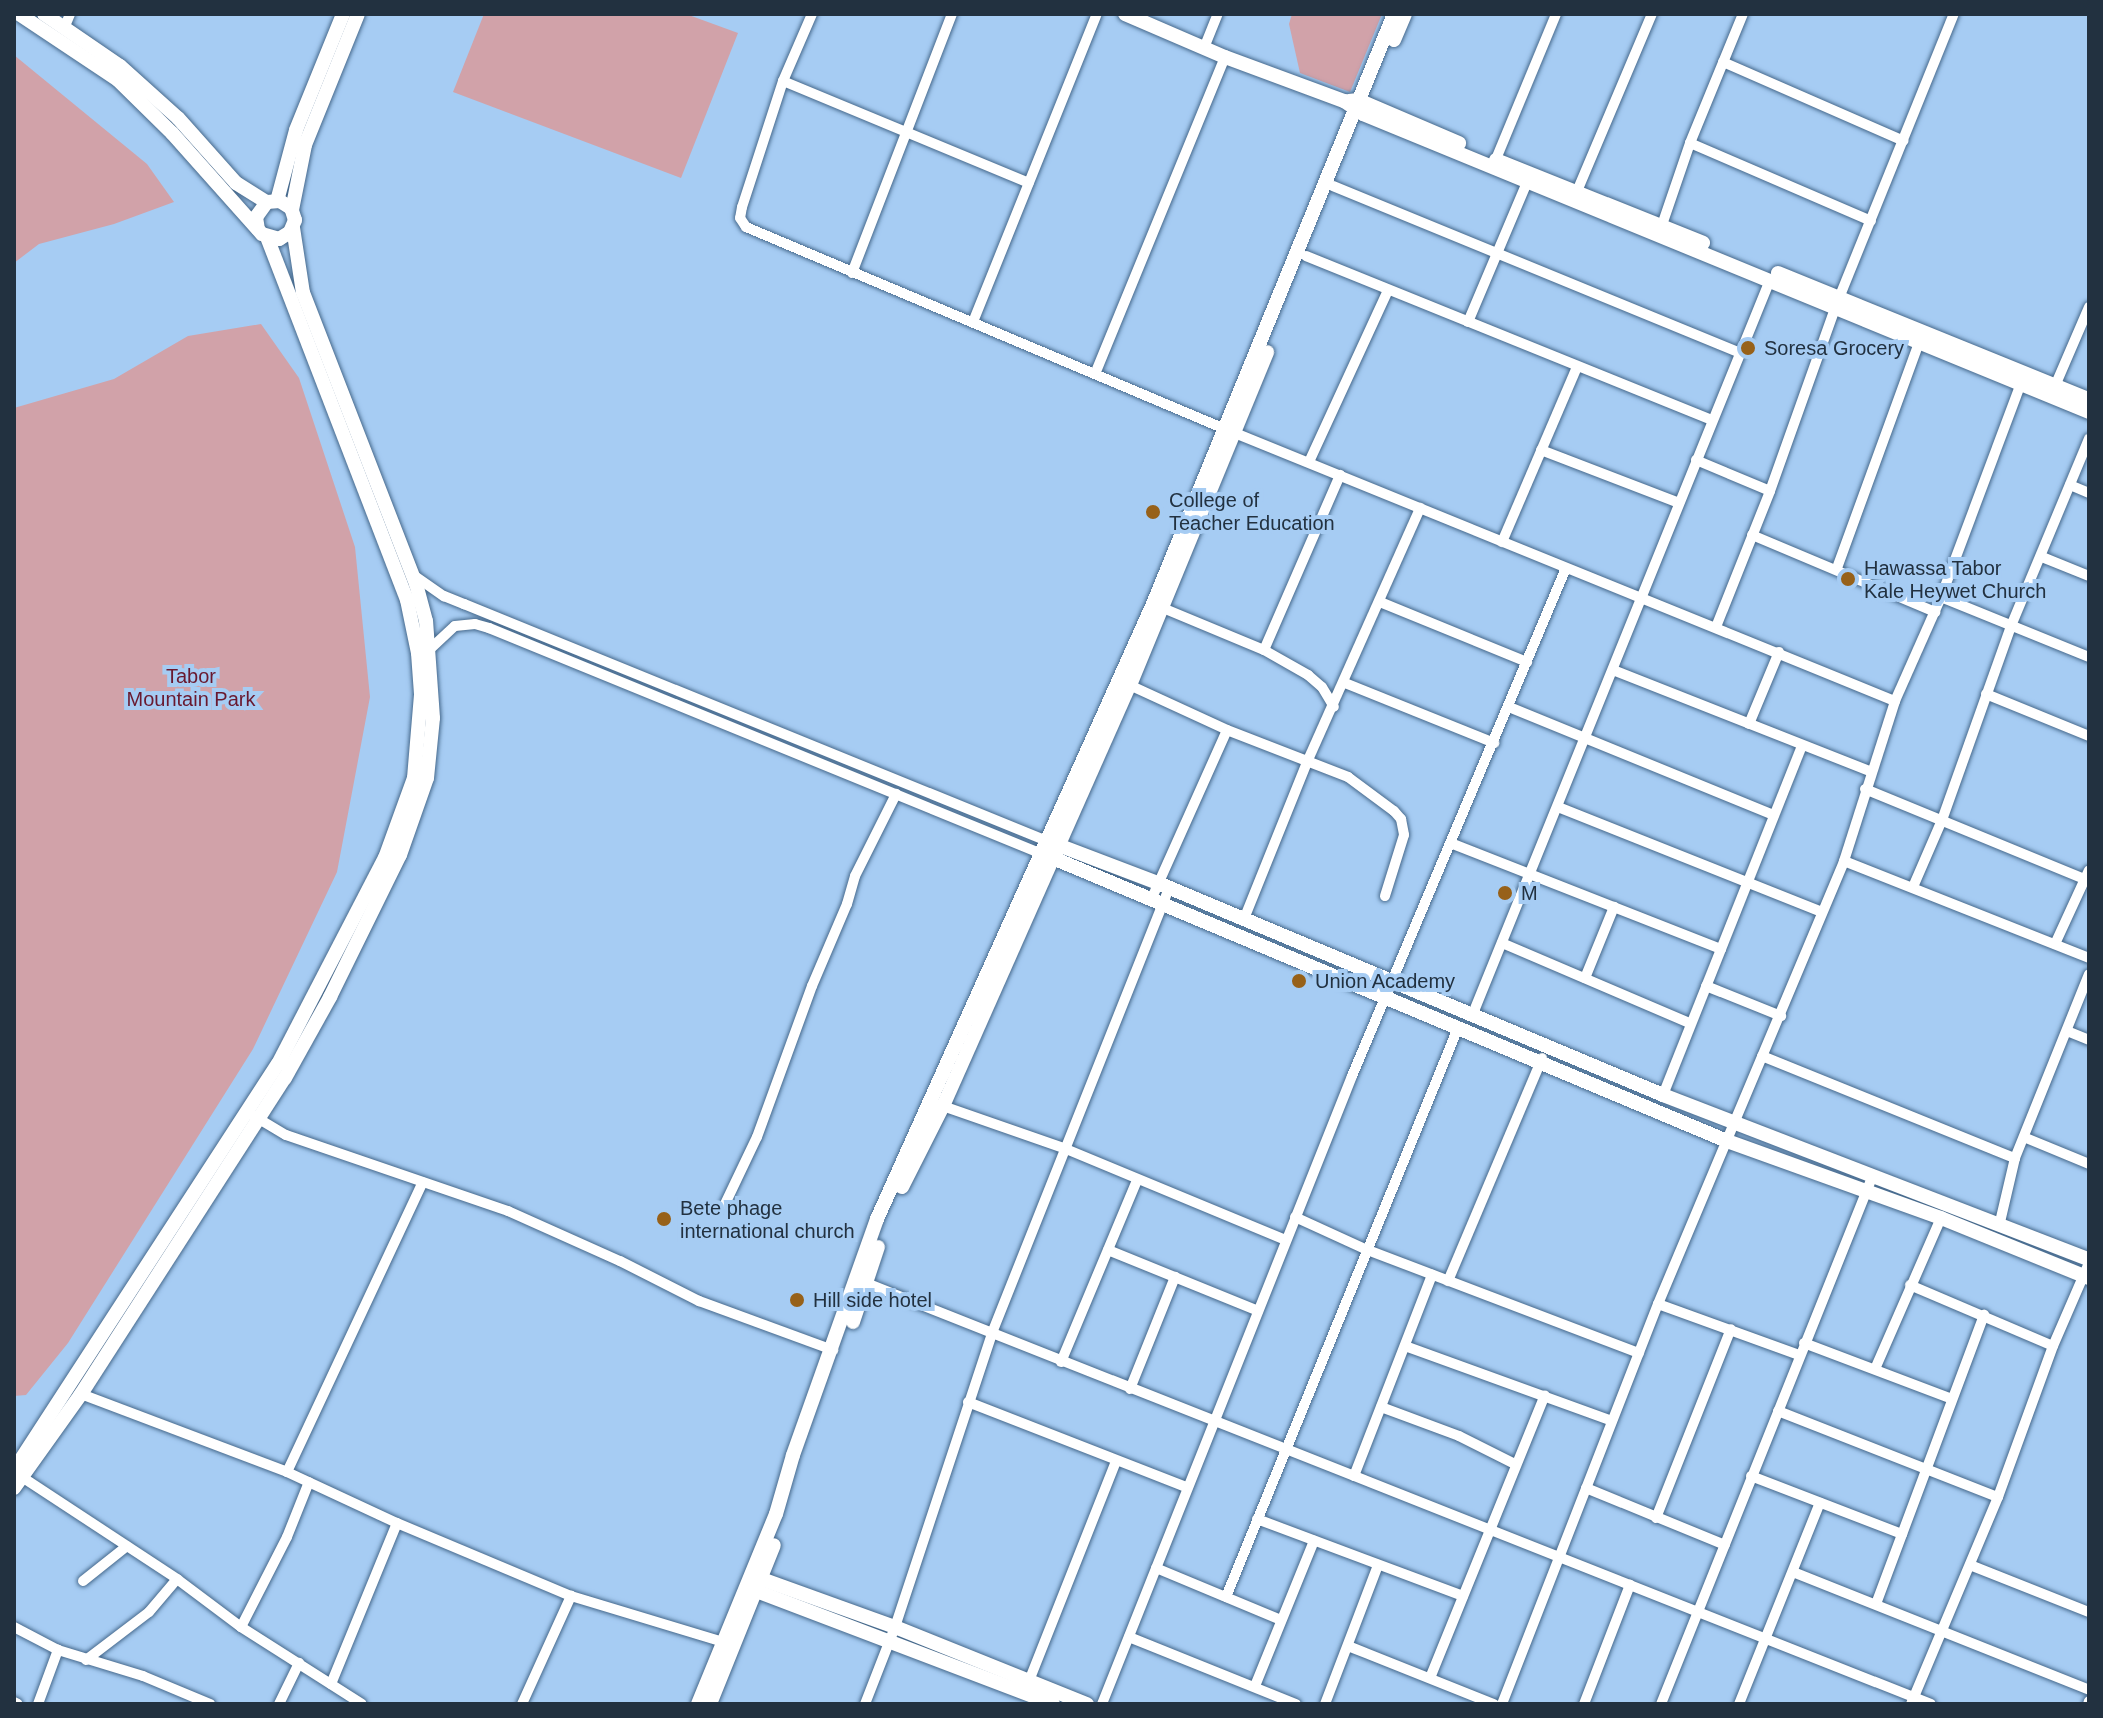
<!DOCTYPE html>
<style>
body{margin:0}
#map{position:relative;width:2103px;height:1718px;overflow:hidden;background:#a6ccf3;font-family:Arial,sans-serif}
div>[style]{position:absolute}
[style*='--x']{left:calc(var(--x)*1px);top:calc(var(--y)*1px);width:calc(var(--w)*1px);rotate:calc(var(--a)*1deg)}
.green>*{inset:0;background:#d1a2a9}
.roads{filter:drop-shadow(0 0 2px #46698c) drop-shadow(0 0 2px #46698c)}
.street>*{height:10px;margin:-5px;padding:0 5px;transform-origin:5px;border-radius:5px;background:#fff}
.secondary>*{height:14px;margin:-7px;padding:0 7px;transform-origin:7px;border-radius:7px;background:#fff}
.dots>*{width:22px;height:22px;translate:-50% -50%;box-sizing:border-box;border:4px solid #a6ccf3;border-radius:50%}
span{translate:-50% -50%;white-space:nowrap;text-align:center;line-height:1.15;-webkit-text-stroke:8px #a6ccf3;paint-order:stroke}
.poi-label{font-size:20px;color:#223140}
.left{translate:0 -50%;text-align:left}
.park-label{font-size:20px;color:#69192f}
.frame{position:absolute;inset:0;border:16px solid #223140;pointer-events:none}
</style>
<div id="map">
<div class="green">
<i style="clip-path:polygon(484px 14px,686px 14px,738px 33px,681px 178px,453px 92px)"></i>
<i style="clip-path:polygon(1292px 14px,1382px 14px,1350px 92px,1300px 73px,1289px 24px)"></i>
<i style="clip-path:polygon(14px 55px,147px 164px,174px 202px,114px 224px,39px 244px,14px 263px)"></i>
<i style="clip-path:polygon(261px 324px,299px 378px,355px 547px,370px 697px,337px 872px,253px 1049px,68px 1343px,26px 1395px,14px 1396px,14px 408px,114px 379px,188px 336px)"></i>
</div>
<div class="roads">
<div class="street">
<i style="--x:812;--y:14;--w:73;--a:113.4"></i>
<i style="--x:783;--y:81;--w:133;--a:108"></i>
<i style="--x:742;--y:207;--w:11;--a:100"></i>
<i style="--x:740;--y:218;--w:11;--a:56"></i>
<i style="--x:746;--y:227;--w:520;--a:22.87"></i>
<i style="--x:1225;--y:429;--w:723;--a:22.1"></i>
<i style="--x:65;--y:26;--w:13;--a:-67"></i>
<i style="--x:1204;--y:48;--w:37;--a:-68"></i>
<i style="--x:1723;--y:62;--w:197;--a:23.6"></i>
<i style="--x:783;--y:81;--w:266;--a:22.5"></i>
<i style="--x:1690;--y:143;--w:197;--a:23.3"></i>
<i style="--x:1496;--y:159;--w:157;--a:-67.5"></i>
<i style="--x:1333;--y:186;--w:440;--a:22.3"></i>
<i style="--x:1575;--y:196;--w:198;--a:-67.1"></i>
<i style="--x:1662;--y:225;--w:87;--a:-71.1"></i>
<i style="--x:1690;--y:143;--w:139;--a:-67.7"></i>
<i style="--x:1306;--y:256;--w:438;--a:22"></i>
<i style="--x:852;--y:273;--w:278;--a:-68.9"></i>
<i style="--x:973;--y:322;--w:332;--a:-68.1"></i>
<i style="--x:1468;--y:322;--w:152;--a:-67.1"></i>
<i style="--x:1095;--y:374;--w:343;--a:-67.7"></i>
<i style="--x:2055;--y:386;--w:86;--a:-66.7"></i>
<i style="--x:1541;--y:450;--w:148;--a:21"></i>
<i style="--x:1696;--y:460;--w:80;--a:22.7"></i>
<i style="--x:1309;--y:462;--w:189;--a:-65.3"></i>
<i style="--x:2070;--y:485;--w:21;--a:23"></i>
<i style="--x:1752;--y:535;--w:199;--a:22.8"></i>
<i style="--x:1502;--y:542;--w:190;--a:-66.8"></i>
<i style="--x:2042;--y:557;--w:51;--a:22"></i>
<i style="--x:1837;--y:568;--w:239;--a:-70"></i>
<i style="--x:412;--y:574;--w:39;--a:35"></i>
<i style="--x:444;--y:596;--w:22;--a:22"></i>
<i style="--x:464;--y:604;--w:629;--a:22.12"></i>
<i style="--x:1941;--y:597;--w:160;--a:22.1"></i>
<i style="--x:1380;--y:602;--w:159;--a:22.2"></i>
<i style="--x:1158;--y:606;--w:115;--a:22.5"></i>
<i style="--x:1264;--y:650;--w:51;--a:29.6"></i>
<i style="--x:1308;--y:675;--w:18;--a:41"></i>
<i style="--x:1322;--y:687;--w:23;--a:59"></i>
<i style="--x:1716;--y:627;--w:146;--a:-68.3"></i>
<i style="--x:1770;--y:491;--w:194;--a:-70.4"></i>
<i style="--x:1835;--y:308;--w:317;--a:-68"></i>
<i style="--x:429;--y:650;--w:35;--a:-43"></i>
<i style="--x:455;--y:626;--w:20;--a:-6"></i>
<i style="--x:475;--y:624;--w:15;--a:16"></i>
<i style="--x:489;--y:628;--w:597;--a:22.23"></i>
<i style="--x:1264;--y:650;--w:191;--a:-66.5"></i>
<i style="--x:1613;--y:670;--w:278;--a:21.5"></i>
<i style="--x:1125;--y:683;--w:112;--a:24.7"></i>
<i style="--x:1227;--y:730;--w:130;--a:21.2"></i>
<i style="--x:1348;--y:777;--w:57;--a:36.5"></i>
<i style="--x:1394;--y:811;--w:11;--a:49"></i>
<i style="--x:1401;--y:819;--w:16;--a:79"></i>
<i style="--x:1404;--y:835;--w:64;--a:107.3"></i>
<i style="--x:1345;--y:683;--w:161;--a:21.9"></i>
<i style="--x:1986;--y:694;--w:111;--a:22.2"></i>
<i style="--x:1509;--y:707;--w:286;--a:22.2"></i>
<i style="--x:1749;--y:724;--w:78;--a:-67.4"></i>
<i style="--x:1865;--y:789;--w:242;--a:22.3"></i>
<i style="--x:1558;--y:807;--w:284;--a:21.7"></i>
<i style="--x:1453;--y:844;--w:288;--a:21.4"></i>
<i style="--x:1844;--y:861;--w:264;--a:21.6"></i>
<i style="--x:1913;--y:887;--w:73;--a:-66.6"></i>
<i style="--x:1942;--y:820;--w:206;--a:-70.4"></i>
<i style="--x:2011;--y:626;--w:203;--a:-67.4"></i>
<i style="--x:1151;--y:900;--w:186;--a:-65.9"></i>
<i style="--x:1244;--y:919;--w:171;--a:-68.1"></i>
<i style="--x:1308;--y:760;--w:276;--a:-66"></i>
<i style="--x:1502;--y:943;--w:204;--a:23.1"></i>
<i style="--x:2055;--y:944;--w:81;--a:-65.3"></i>
<i style="--x:1585;--y:978;--w:77;--a:-67.8"></i>
<i style="--x:1706;--y:986;--w:81;--a:21.8"></i>
<i style="--x:1472;--y:1016;--w:794;--a:-67.96"></i>
<i style="--x:2067;--y:1031;--w:24;--a:22"></i>
<i style="--x:1762;--y:1056;--w:273;--a:22"></i>
<i style="--x:1663;--y:1095;--w:376;--a:-68.3"></i>
<i style="--x:937;--y:1104;--w:137;--a:19.2"></i>
<i style="--x:1066;--y:1149;--w:238;--a:22.5"></i>
<i style="--x:254;--y:1116;--w:37;--a:31"></i>
<i style="--x:286;--y:1135;--w:235;--a:18.9"></i>
<i style="--x:508;--y:1211;--w:123;--a:24.1"></i>
<i style="--x:620;--y:1261;--w:89;--a:26.9"></i>
<i style="--x:699;--y:1301;--w:143;--a:20.1"></i>
<i style="--x:2026;--y:1138;--w:68;--a:22.4"></i>
<i style="--x:725;--y:1204;--w:74;--a:-64.5"></i>
<i style="--x:757;--y:1137;--w:161;--a:-70"></i>
<i style="--x:812;--y:986;--w:89;--a:-66.9"></i>
<i style="--x:847;--y:904;--w:29;--a:-74"></i>
<i style="--x:855;--y:876;--w:92;--a:-63.4"></i>
<i style="--x:1295;--y:1217;--w:77;--a:24.6"></i>
<i style="--x:1365;--y:1249;--w:293;--a:20.8"></i>
<i style="--x:2000;--y:1222;--w:66;--a:-76.8"></i>
<i style="--x:2015;--y:1158;--w:198;--a:-68.1"></i>
<i style="--x:1108;--y:1250;--w:162;--a:22.1"></i>
<i style="--x:1448;--y:1281;--w:242;--a:-67.1"></i>
<i style="--x:866;--y:1283;--w:1145;--a:21.57"></i>
<i style="--x:1910;--y:1285;--w:155;--a:23.1"></i>
<i style="--x:1658;--y:1304;--w:150;--a:19.9"></i>
<i style="--x:1804;--y:1343;--w:158;--a:20.7"></i>
<i style="--x:1405;--y:1346;--w:220;--a:19.9"></i>
<i style="--x:1061;--y:1362;--w:197;--a:-67.3"></i>
<i style="--x:1875;--y:1369;--w:165;--a:-66.4"></i>
<i style="--x:1130;--y:1389;--w:121;--a:-68.1"></i>
<i style="--x:81;--y:1394;--w:220;--a:20.7"></i>
<i style="--x:287;--y:1472;--w:121;--a:24.9"></i>
<i style="--x:397;--y:1523;--w:189;--a:22.8"></i>
<i style="--x:571;--y:1596;--w:159;--a:16.8"></i>
<i style="--x:968;--y:1402;--w:234;--a:21.3"></i>
<i style="--x:1381;--y:1407;--w:83;--a:20.4"></i>
<i style="--x:1459;--y:1436;--w:63;--a:26.6"></i>
<i style="--x:1778;--y:1411;--w:236;--a:21.4"></i>
<i style="--x:287;--y:1472;--w:320;--a:-64.9"></i>
<i style="--x:1354;--y:1476;--w:216;--a:-68.8"></i>
<i style="--x:1751;--y:1476;--w:162;--a:21"></i>
<i style="--x:22;--y:1477;--w:186;--a:33.3"></i>
<i style="--x:177;--y:1579;--w:80;--a:36.9"></i>
<i style="--x:241;--y:1627;--w:143;--a:32.5"></i>
<i style="--x:1586;--y:1488;--w:150;--a:22.3"></i>
<i style="--x:1656;--y:1518;--w:203;--a:-68.4"></i>
<i style="--x:1257;--y:1519;--w:220;--a:20.5"></i>
<i style="--x:1970;--y:1565;--w:128;--a:21.6"></i>
<i style="--x:1156;--y:1568;--w:135;--a:22.6"></i>
<i style="--x:1793;--y:1572;--w:319;--a:21.7"></i>
<i style="--x:83;--y:1581;--w:56;--a:-38.5"></i>
<i style="--x:1226;--y:1597;--w:614;--a:-67.82"></i>
<i style="--x:1876;--y:1604;--w:309;--a:-69.5"></i>
<i style="--x:14;--y:1627;--w:50;--a:27.6"></i>
<i style="--x:58;--y:1650;--w:89;--a:17"></i>
<i style="--x:143;--y:1676;--w:73;--a:22.7"></i>
<i style="--x:241;--y:1627;--w:101;--a:-62.9"></i>
<i style="--x:287;--y:1537;--w:59;--a:-68.2"></i>
<i style="--x:1129;--y:1637;--w:180;--a:21.9"></i>
<i style="--x:1348;--y:1646;--w:157;--a:21.7"></i>
<i style="--x:86;--y:1660;--w:79;--a:-37.3"></i>
<i style="--x:149;--y:1612;--w:43;--a:-49.7"></i>
<i style="--x:1430;--y:1678;--w:305;--a:-67.9"></i>
<i style="--x:1029;--y:1681;--w:237;--a:-68.4"></i>
<i style="--x:331;--y:1684;--w:174;--a:-67.7"></i>
<i style="--x:1255;--y:1686;--w:157;--a:-67.9"></i>
<i style="--x:14;--y:1702;--w:4;--a:27"></i>
<i style="--x:38;--y:1704;--w:58;--a:-69.7"></i>
<i style="--x:279;--y:1704;--w:46;--a:-64"></i>
<i style="--x:522;--y:1704;--w:119;--a:-65.6"></i>
<i style="--x:865;--y:1704;--w:83;--a:-68.7"></i>
<i style="--x:895;--y:1627;--w:310;--a:-71.7"></i>
<i style="--x:992;--y:1333;--w:479;--a:-68.3"></i>
<i style="--x:1102;--y:1704;--w:676;--a:-68.29"></i>
<i style="--x:1352;--y:1076;--w:551;--a:-67.16"></i>
<i style="--x:1325;--y:1704;--w:149;--a:-69.1"></i>
<i style="--x:1502;--y:1704;--w:429;--a:-68.7"></i>
<i style="--x:1658;--y:1304;--w:480;--a:-67.2"></i>
<i style="--x:1844;--y:861;--w:168;--a:-72.3"></i>
<i style="--x:1895;--y:701;--w:114;--a:-66.1"></i>
<i style="--x:1941;--y:597;--w:234;--a:-69.5"></i>
<i style="--x:1584;--y:1704;--w:128;--a:-68.9"></i>
<i style="--x:1661;--y:1704;--w:570;--a:-68.16"></i>
<i style="--x:1739;--y:1704;--w:217;--a:-68.1"></i>
<i style="--x:1911;--y:1704;--w:225;--a:-67.2"></i>
<i style="--x:1998;--y:1497;--w:161;--a:-70"></i>
<i style="--x:2053;--y:1346;--w:90;--a:-66.6"></i>
<i style="--x:2088;--y:1704;--w:3;--a:-72"></i>
</div>
<div class="secondary">
<i style="--x:19;--y:14;--w:119;--a:33.7"></i>
<i style="--x:118;--y:80;--w:76;--a:44.5"></i>
<i style="--x:172;--y:133;--w:135;--a:48.3"></i>
<i style="--x:262;--y:234;--w:18;--a:16"></i>
<i style="--x:279;--y:239;--w:13;--a:-32"></i>
<i style="--x:290;--y:232;--w:13;--a:-67"></i>
<i style="--x:295;--y:220;--w:13;--a:-108"></i>
<i style="--x:291;--y:208;--w:13;--a:-148"></i>
<i style="--x:280;--y:201;--w:13;--a:176"></i>
<i style="--x:267;--y:202;--w:19;--a:126"></i>
<i style="--x:256;--y:217;--w:12;--a:81"></i>
<i style="--x:44;--y:14;--w:92;--a:34.4"></i>
<i style="--x:120;--y:66;--w:78;--a:41.9"></i>
<i style="--x:178;--y:118;--w:87;--a:48.3"></i>
<i style="--x:236;--y:183;--w:36;--a:32"></i>
<i style="--x:1125;--y:14;--w:109;--a:23.3"></i>
<i style="--x:1225;--y:57;--w:127;--a:20.3"></i>
<i style="--x:1344;--y:101;--w:23;--a:34"></i>
<i style="--x:1363;--y:114;--w:785;--a:22.32"></i>
<i style="--x:1394;--y:40;--w:28;--a:-67"></i>
<i style="--x:1349;--y:101;--w:9;--a:-6"></i>
<i style="--x:1358;--y:100;--w:110;--a:23.1"></i>
<i style="--x:1496;--y:160;--w:223;--a:21.8"></i>
<i style="--x:277;--y:201;--w:73;--a:-75"></i>
<i style="--x:296;--y:130;--w:125;--a:-67.9"></i>
<i style="--x:292;--y:210;--w:66;--a:-78.7"></i>
<i style="--x:305;--y:145;--w:141;--a:-68"></i>
<i style="--x:1778;--y:273;--w:336;--a:22.1"></i>
<i style="--x:1050;--y:842;--w:116;--a:20.8"></i>
<i style="--x:1158;--y:883;--w:548;--a:22.77"></i>
<i style="--x:1663;--y:1095;--w:456;--a:21.1"></i>
<i style="--x:1048;--y:856;--w:736;--a:22.77"></i>
<i style="--x:1727;--y:1141;--w:227;--a:19.8"></i>
<i style="--x:1941;--y:1218;--w:160;--a:22.1"></i>
<i style="--x:902;--y:1187;--w:91;--a:-63.2"></i>
<i style="--x:943;--y:1106;--w:461;--a:-66.1"></i>
<i style="--x:1130;--y:685;--w:360;--a:-67.6"></i>
<i style="--x:853;--y:1322;--w:79;--a:-71.6"></i>
<i style="--x:14;--y:1470;--w:484;--a:-57"></i>
<i style="--x:278;--y:1064;--w:232;--a:-62.6"></i>
<i style="--x:385;--y:858;--w:85;--a:-70.1"></i>
<i style="--x:414;--y:778;--w:84;--a:-85.2"></i>
<i style="--x:421;--y:694;--w:41;--a:-94.2"></i>
<i style="--x:418;--y:653;--w:54;--a:-101.7"></i>
<i style="--x:407;--y:600;--w:389;--a:-111.1"></i>
<i style="--x:14;--y:1488;--w:115;--a:-54.5"></i>
<i style="--x:81;--y:1394;--w:376;--a:-57.2"></i>
<i style="--x:285;--y:1078;--w:93;--a:-60.9"></i>
<i style="--x:330;--y:997;--w:158;--a:-63.8"></i>
<i style="--x:400;--y:855;--w:82;--a:-70.7"></i>
<i style="--x:427;--y:778;--w:60;--a:-84.3"></i>
<i style="--x:433;--y:718;--w:97;--a:-94.1"></i>
<i style="--x:426;--y:621;--w:38;--a:-105"></i>
<i style="--x:416;--y:584;--w:312;--a:-111.2"></i>
<i style="--x:303;--y:293;--w:66;--a:-98.7"></i>
<i style="--x:756;--y:1577;--w:148;--a:19.8"></i>
<i style="--x:895;--y:1627;--w:207;--a:21.9"></i>
<i style="--x:751;--y:1589;--w:323;--a:20.8"></i>
<i style="--x:698;--y:1704;--w:205;--a:-67.7"></i>
<i style="--x:776;--y:1514;--w:61;--a:-73.9"></i>
<i style="--x:793;--y:1455;--w:251;--a:-70.4"></i>
<i style="--x:877;--y:1219;--w:674;--a:-65.83"></i>
<i style="--x:1153;--y:604;--w:637;--a:-67.78"></i>
<i style="--x:710;--y:1704;--w:171;--a:-68.1"></i>
</div>
</div>
<div class="dots">
<i style="left:1748px;top:348px;background:#976119"></i>
<i style="left:1153px;top:512px;background:#976119"></i>
<i style="left:1848px;top:579px;background:#976119"></i>
<i style="left:1505px;top:893px;background:#976119"></i>
<i style="left:1299px;top:981px;background:#976119"></i>
<i style="left:664px;top:1219px;background:#976119"></i>
<i style="left:797px;top:1300px;background:#976119"></i>
</div>
<div class="poi-label">
<span class="left" style="left:1764px;top:348px">Soresa Grocery</span>
<span class="left" style="left:1169px;top:512px">College of<br>Teacher Education</span>
<span class="left" style="left:1864px;top:580px">Hawassa Tabor<br>Kale Heywet Church</span>
<span class="left" style="left:1521px;top:893px">M</span>
<span class="left" style="left:1315px;top:981px">Union Academy</span>
<span class="left" style="left:680px;top:1220px">Bete phage<br>international church</span>
<span class="left" style="left:813px;top:1300px">Hill side hotel</span>
</div>
<div class="park-label">
<span style="left:191px;top:688px">Tabor<br>Mountain Park</span>
</div>
<div class="frame"></div>
</div>
